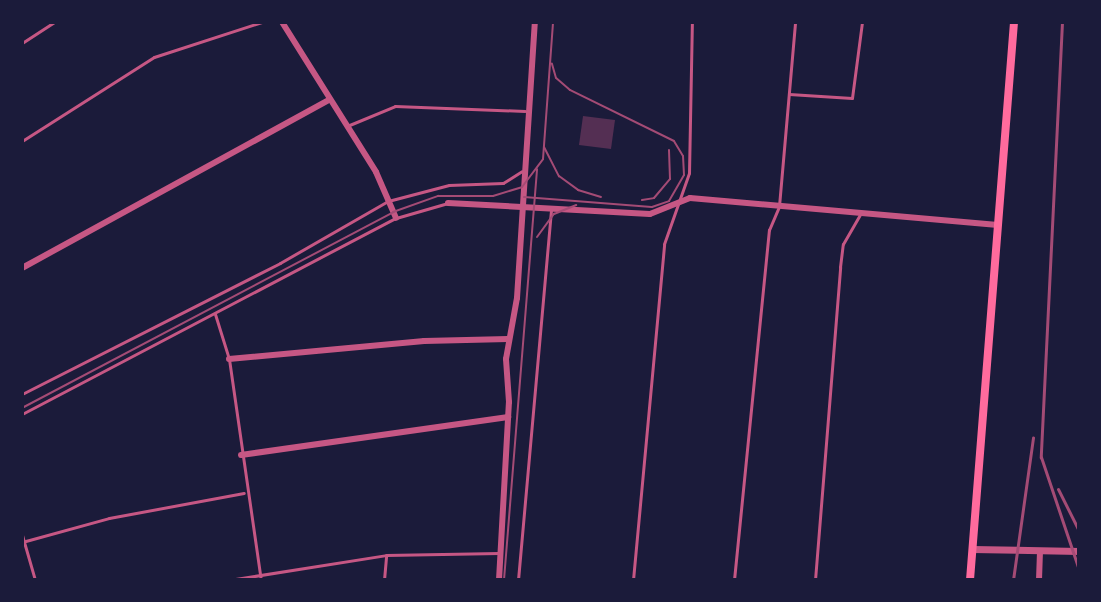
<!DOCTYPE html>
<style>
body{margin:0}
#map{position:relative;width:1101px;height:602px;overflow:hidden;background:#1b1b3a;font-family:"Noto Sans",sans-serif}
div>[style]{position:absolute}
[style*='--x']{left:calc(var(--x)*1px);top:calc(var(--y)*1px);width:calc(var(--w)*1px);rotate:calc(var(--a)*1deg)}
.building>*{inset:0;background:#542f53}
.service>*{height:3px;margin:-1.5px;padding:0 1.5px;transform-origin:1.5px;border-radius:1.5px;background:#c65784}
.minor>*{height:6px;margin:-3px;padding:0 3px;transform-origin:3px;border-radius:3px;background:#c65784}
.tertiary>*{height:7px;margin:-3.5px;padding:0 3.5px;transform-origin:3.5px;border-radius:3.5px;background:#c65784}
.secondary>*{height:8px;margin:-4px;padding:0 4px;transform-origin:4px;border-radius:4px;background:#ff6b9d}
.tram>*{height:2px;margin:-1px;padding:0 1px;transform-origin:1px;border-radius:1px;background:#a44b75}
.rail>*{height:3px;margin:-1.5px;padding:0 1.5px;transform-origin:1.5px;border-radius:1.5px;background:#a44b75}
span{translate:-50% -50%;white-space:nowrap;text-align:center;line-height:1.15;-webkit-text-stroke:6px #1b1b3a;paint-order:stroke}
.frame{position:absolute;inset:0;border:24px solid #1b1b3a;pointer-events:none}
</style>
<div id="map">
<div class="building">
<i style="clip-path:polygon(583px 116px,615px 120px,611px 149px,579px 145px)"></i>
</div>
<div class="service">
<i style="--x:22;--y:43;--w:38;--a:-33"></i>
<i style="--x:789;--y:94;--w:63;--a:3.6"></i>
<i style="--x:852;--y:98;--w:77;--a:-82.5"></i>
<i style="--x:347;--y:126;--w:52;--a:-22.6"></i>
<i style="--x:395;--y:106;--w:130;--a:2.2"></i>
<i style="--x:22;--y:141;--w:156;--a:-32.5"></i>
<i style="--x:154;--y:57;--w:114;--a:-18"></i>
<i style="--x:215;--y:314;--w:47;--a:72.7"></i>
<i style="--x:229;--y:359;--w:223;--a:81.8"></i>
<i style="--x:22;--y:394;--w:289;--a:-26.9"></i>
<i style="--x:280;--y:263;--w:125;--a:-29.9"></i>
<i style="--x:388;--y:201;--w:63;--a:-14.7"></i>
<i style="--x:449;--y:185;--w:54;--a:-2.1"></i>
<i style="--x:503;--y:183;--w:22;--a:-32"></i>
<i style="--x:22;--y:414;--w:422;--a:-27.7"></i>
<i style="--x:396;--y:218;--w:54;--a:-16.1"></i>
<i style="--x:22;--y:535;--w:47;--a:73.9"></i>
<i style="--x:22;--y:542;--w:90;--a:-15.4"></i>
<i style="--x:109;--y:518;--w:137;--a:-10.5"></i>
<i style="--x:229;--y:580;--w:159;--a:-9"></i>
<i style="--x:386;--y:555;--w:113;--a:-1"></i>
<i style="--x:384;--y:580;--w:24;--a:-85"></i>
<i style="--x:518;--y:580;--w:372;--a:-84.9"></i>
<i style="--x:633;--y:580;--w:337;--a:-84.7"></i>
<i style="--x:664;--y:244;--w:75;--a:-70.6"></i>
<i style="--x:689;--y:173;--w:151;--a:-88.9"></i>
<i style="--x:734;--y:580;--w:352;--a:-84.3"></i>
<i style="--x:769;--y:230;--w:26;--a:-67"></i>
<i style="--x:779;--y:206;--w:185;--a:-85"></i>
<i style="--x:815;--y:580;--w:314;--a:-85.4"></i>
<i style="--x:840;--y:267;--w:23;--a:-83"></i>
<i style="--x:843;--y:244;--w:34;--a:-60"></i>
</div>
<div class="minor">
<i style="--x:282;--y:22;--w:177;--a:57.9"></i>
<i style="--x:376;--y:172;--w:50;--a:66.5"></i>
<i style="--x:448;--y:203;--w:202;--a:3.1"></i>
<i style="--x:650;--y:214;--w:43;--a:-21.8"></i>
<i style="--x:690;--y:198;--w:309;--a:5"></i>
<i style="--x:22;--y:268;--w:350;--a:-28.7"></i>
<i style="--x:229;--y:359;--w:196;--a:-5.3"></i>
<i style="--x:424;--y:341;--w:84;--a:-1.4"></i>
<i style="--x:241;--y:455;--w:270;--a:-8.1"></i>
<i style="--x:499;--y:580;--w:178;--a:-86.8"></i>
<i style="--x:509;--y:402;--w:43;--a:-94"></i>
<i style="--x:506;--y:359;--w:62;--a:-79.8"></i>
<i style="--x:517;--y:298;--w:277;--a:-86.3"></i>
<i style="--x:1039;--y:580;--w:26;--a:-88"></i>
</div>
<div class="tertiary">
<i style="--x:972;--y:549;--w:107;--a:1.1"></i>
</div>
<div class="secondary">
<i style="--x:970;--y:580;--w:560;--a:-85.49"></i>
</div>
<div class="tram">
<i style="--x:544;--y:147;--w:33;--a:63"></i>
<i style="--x:559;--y:176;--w:24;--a:36"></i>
<i style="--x:578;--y:190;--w:24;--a:17"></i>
<i style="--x:524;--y:197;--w:128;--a:4.5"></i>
<i style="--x:652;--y:207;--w:18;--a:-19"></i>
<i style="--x:669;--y:201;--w:30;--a:-60"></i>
<i style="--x:684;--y:175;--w:19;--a:-93"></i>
<i style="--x:683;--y:156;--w:17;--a:-121"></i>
<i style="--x:674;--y:141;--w:116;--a:-153.9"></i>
<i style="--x:570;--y:90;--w:18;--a:-139"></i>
<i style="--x:556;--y:78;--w:15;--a:-106"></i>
<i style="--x:642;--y:200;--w:12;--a:-9"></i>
<i style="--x:654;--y:198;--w:25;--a:-50"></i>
<i style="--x:670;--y:179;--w:29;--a:-92"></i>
<i style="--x:537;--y:237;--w:29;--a:-54"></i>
<i style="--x:554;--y:214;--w:24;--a:-22"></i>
<i style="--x:22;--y:408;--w:420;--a:-27.8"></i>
<i style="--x:393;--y:212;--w:48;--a:-19.6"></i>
<i style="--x:438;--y:196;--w:55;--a:0"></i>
<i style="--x:493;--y:196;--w:30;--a:-17"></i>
<i style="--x:522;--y:187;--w:35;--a:-53"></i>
<i style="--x:543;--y:159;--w:137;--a:-85.8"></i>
<i style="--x:504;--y:580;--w:412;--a:-85.4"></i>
</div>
<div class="rail">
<i style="--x:1062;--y:22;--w:436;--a:92.8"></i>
<i style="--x:1041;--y:457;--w:119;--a:71.4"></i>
<i style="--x:1058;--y:489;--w:47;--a:63.4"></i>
<i style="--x:1013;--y:580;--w:144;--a:-82"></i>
</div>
<div class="frame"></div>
</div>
